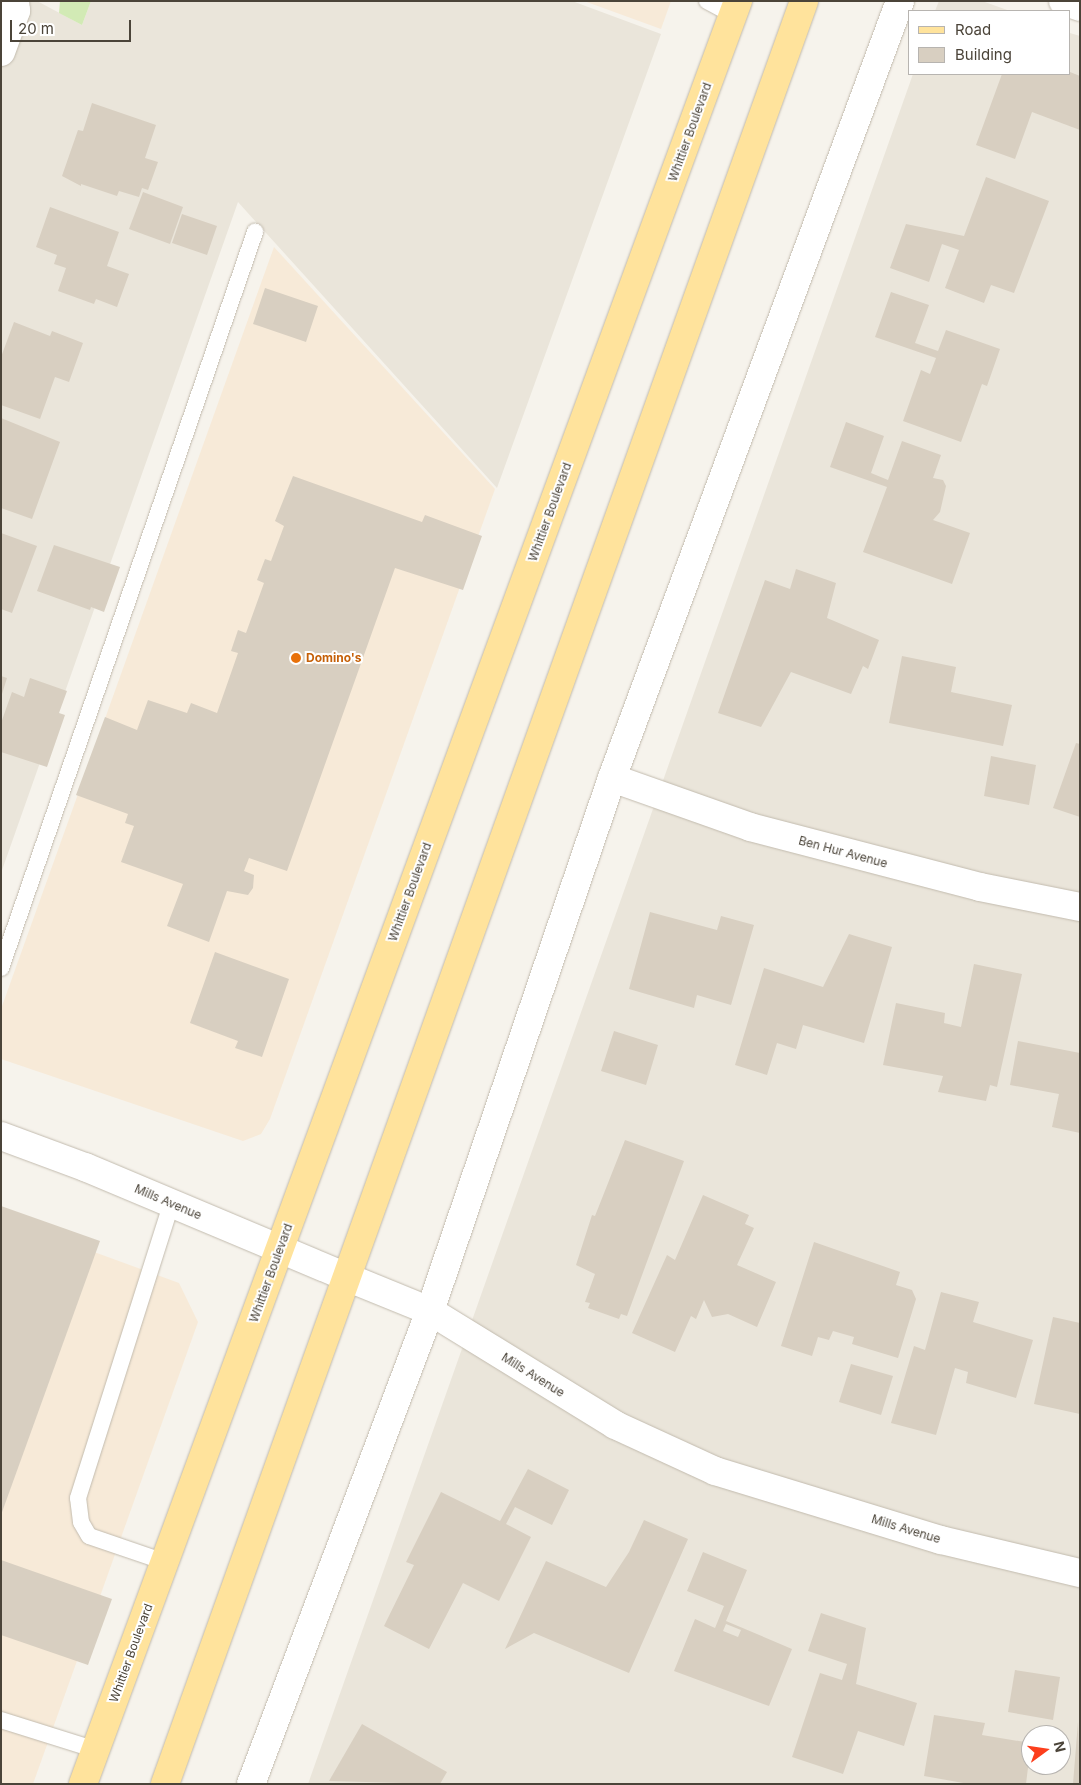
<!DOCTYPE html>
<style>
body{margin:0}
#map{position:relative;width:1081px;height:1785px;overflow:hidden;background:#f6f3ec;font-family:Inter,sans-serif}
div>[style]{position:absolute}
[style*='--x']{left:calc(var(--x)*1px);top:calc(var(--y)*1px);width:calc(var(--w)*1px);rotate:calc(var(--a)*1deg)}
.residential>*{inset:0;background:#eae5da}
.commercial>*{inset:0;background:#f7ead8}
.green>*{inset:0;background:#d2eab5}
.building>*{inset:0;background:#d8cfc1}
.roads{filter:drop-shadow(0 0 1px #c2bbae) drop-shadow(0 0 1px #c2bbae)}
.service>*{height:16px;margin:-8px;padding:0 8px;transform-origin:8px;border-radius:8px;background:#fff}
.minor>*{height:28px;margin:-14px;padding:0 14px;transform-origin:14px;border-radius:14px;background:#fff}
.tertiary>*{height:28px;margin:-14px;padding:0 14px;transform-origin:14px;border-radius:14px;background:#fff}
.primary>*{height:28px;margin:-14px;padding:0 14px;transform-origin:14px;border-radius:14px;background:#ffe39c}
.dots>*{width:14px;height:14px;translate:-50% -50%;box-sizing:border-box;border:2px solid #fff;border-radius:50%}
span{translate:-50% -50%;white-space:nowrap;text-align:center;line-height:1.15;-webkit-text-stroke:4px #fff;paint-order:stroke}
.street-label{font-size:12px;color:#4b4439}
.food-label{font-size:12px;color:#c56008;font-weight:700}
.left{translate:0 -50%;text-align:left}
.frame{position:absolute;inset:0;border:2px solid #4b4439;pointer-events:none}
.legend{position:absolute;left:908px;top:10px;width:162px;height:65px;box-sizing:border-box;background:#fff;border:1px solid #b7b4b0;margin:0;padding:6px 9px;list-style:none;font-size:15px;color:#4b4439}
.legend li{display:flex;align-items:center;gap:10px;height:25px}
.legend b{width:25px;border:1px solid #b7b4b0}
.north{position:absolute;left:1021px;top:1725px;width:50px;height:50px;box-sizing:border-box;background:#fff;border:1px solid #b7b4b0;border-radius:50%;rotate:76deg;font-size:14px;font-weight:700;line-height:20px;text-align:center;color:#4b4439}
.north::after{content:'';display:block;margin:auto;width:18px;height:22px;background:#fc3f1d;clip-path:polygon(50% 0,100% 100%,50% 72%,0 100%)}
.scale{position:absolute;left:10px;top:20px;width:121px;height:22px;box-sizing:border-box;border:2px solid #4b4439;border-top:0;padding-left:6px;font-size:15px;line-height:18px;white-space:nowrap;color:#4b4439;-webkit-text-stroke:4px #fff;paint-order:stroke}
</style>
<div id="map">
<div class="residential">
<i style="clip-path:polygon(1px 1px,37px 1px,82px 25px,91px 1px,572px 1px,661px 34px,497px 488px,238px 202px,1px 873px)"></i>
<i style="clip-path:polygon(939px 1px,982px 1px,1010px 11px,935px 11px)"></i>
<i style="clip-path:polygon(evenodd,1070px 33px,1080px 36px,1080px 1784px,308px 1784px,913px 74px,1070px 74px,1070px 33px,1031px 1735px,1061px 1735px,1061px 1765px,1031px 1765px,1031px 1735px)"></i>
</div>
<div class="commercial">
<i style="clip-path:polygon(584px 1px,671px 1px,661px 29px)"></i>
<i style="clip-path:polygon(274px 247px,495px 489px,270px 1119px,261px 1134px,243px 1141px,1px 1059px,1px 1009px)"></i>
<i style="clip-path:polygon(1px 1218px,179px 1283px,198px 1322px,33px 1784px,1px 1784px)"></i>
</div>
<div class="green">
<i style="clip-path:polygon(60px 1px,91px 1px,82px 25px,59px 13px)"></i>
</div>
<div class="building">
<i style="clip-path:polygon(1070px 72px,1080px 76px,1080px 130px,1032px 112px,1015px 159px,976px 145px,1002px 74px)"></i>
<i style="clip-path:polygon(92px 103px,156px 125px,145px 158px,158px 162px,148px 190px,142px 188px,139px 197px,119px 191px,117px 196px,81px 184px,81px 186px,62px 176px,78px 130px,83px 131px)"></i>
<i style="clip-path:polygon(986px 177px,1049px 201px,1014px 293px,991px 285px,984px 303px,945px 288px,959px 250px,942px 244px,929px 282px,890px 268px,906px 224px,964px 236px)"></i>
<i style="clip-path:polygon(143px 192px,183px 207px,170px 244px,129px 229px)"></i>
<i style="clip-path:polygon(50px 207px,119px 232px,107px 266px,129px 274px,117px 307px,96px 299px,94px 304px,58px 291px,66px 268px,54px 264px,57px 255px,36px 247px)"></i>
<i style="clip-path:polygon(182px 214px,217px 226px,207px 255px,172px 243px)"></i>
<i style="clip-path:polygon(265px 288px,318px 306px,306px 342px,253px 324px)"></i>
<i style="clip-path:polygon(891px 292px,929px 305px,915px 343px,938px 351px,946px 330px,1000px 349px,987px 386px,982px 384px,961px 442px,903px 421px,921px 370px,930px 374px,936px 358px,875px 337px)"></i>
<i style="clip-path:polygon(14px 322px,50px 336px,52px 331px,83px 343px,69px 382px,55px 377px,40px 419px,1px 405px,1px 357px)"></i>
<i style="clip-path:polygon(1px 418px,60px 442px,32px 519px,1px 508px)"></i>
<i style="clip-path:polygon(846px 422px,884px 436px,871px 473px,888px 480px,902px 441px,941px 455px,933px 478px,943px 480px,946px 486px,940px 512px,933px 520px,970px 533px,952px 584px,863px 552px,887px 487px,830px 467px)"></i>
<i style="clip-path:polygon(293px 476px,422px 522px,425px 515px,482px 536px,463px 590px,395px 568px,287px 871px,249px 858px,244px 871px,254px 875px,253px 888px,248px 895px,227px 891px,209px 942px,167px 926px,183px 884px,121px 862px,134px 826px,125px 823px,128px 814px,76px 795px,105px 717px,137px 730px,148px 700px,187px 713px,191px 703px,217px 713px,238px 653px,231px 651px,238px 630px,246px 633px,264px 583px,257px 580px,265px 559px,271px 561px,284px 526px,275px 521px)"></i>
<i style="clip-path:polygon(1px 533px,37px 546px,12px 613px,1px 609px)"></i>
<i style="clip-path:polygon(54px 545px,120px 567px,104px 612px,91px 607px,90px 610px,37px 591px)"></i>
<i style="clip-path:polygon(796px 569px,836px 583px,827px 618px,879px 640px,868px 669px,863px 666px,851px 694px,791px 672px,761px 727px,718px 713px,765px 580px,790px 589px)"></i>
<i style="clip-path:polygon(902px 656px,956px 667px,951px 692px,1012px 705px,1003px 746px,889px 723px)"></i>
<i style="clip-path:polygon(1px 676px,7px 678px,2px 694px,1px 694px)"></i>
<i style="clip-path:polygon(30px 678px,67px 691px,59px 713px,65px 715px,47px 767px,1px 752px,1px 723px,12px 692px,24px 697px)"></i>
<i style="clip-path:polygon(1076px 743px,1080px 744px,1080px 817px,1053px 808px)"></i>
<i style="clip-path:polygon(991px 756px,1036px 765px,1029px 805px,984px 796px)"></i>
<i style="clip-path:polygon(650px 912px,717px 930px,721px 916px,754px 925px,731px 1005px,697px 995px,694px 1008px,629px 989px)"></i>
<i style="clip-path:polygon(849px 934px,892px 947px,864px 1043px,803px 1025px,796px 1049px,777px 1043px,767px 1075px,735px 1065px,764px 968px,823px 987px)"></i>
<i style="clip-path:polygon(215px 952px,289px 979px,262px 1057px,235px 1048px,238px 1041px,190px 1023px)"></i>
<i style="clip-path:polygon(974px 964px,1022px 974px,997px 1087px,990px 1085px,986px 1101px,938px 1092px,943px 1076px,883px 1065px,896px 1003px,945px 1013px,944px 1023px,961px 1027px)"></i>
<i style="clip-path:polygon(614px 1031px,658px 1045px,646px 1085px,601px 1071px)"></i>
<i style="clip-path:polygon(1018px 1041px,1080px 1053px,1080px 1133px,1052px 1127px,1059px 1094px,1010px 1085px)"></i>
<i style="clip-path:polygon(625px 1140px,684px 1161px,627px 1316px,621px 1314px,619px 1319px,588px 1308px,590px 1303px,585px 1302px,595px 1274px,576px 1265px,592px 1215px,595px 1216px)"></i>
<i style="clip-path:polygon(703px 1195px,749px 1215px,745px 1224px,754px 1228px,737px 1265px,776px 1282px,757px 1327px,728px 1314px,712px 1317px,704px 1300px,696px 1319px,691px 1316px,675px 1352px,632px 1333px,667px 1255px,675px 1260px)"></i>
<i style="clip-path:polygon(1px 1206px,100px 1241px,1px 1515px)"></i>
<i style="clip-path:polygon(814px 1242px,900px 1272px,896px 1285px,912px 1290px,916px 1299px,898px 1358px,852px 1344px,854px 1337px,833px 1331px,829px 1340px,818px 1337px,812px 1356px,781px 1346px)"></i>
<i style="clip-path:polygon(941px 1292px,979px 1302px,973px 1322px,1033px 1340px,1016px 1398px,966px 1383px,968px 1372px,955px 1368px,936px 1435px,891px 1423px,914px 1346px,925px 1350px)"></i>
<i style="clip-path:polygon(1053px 1317px,1080px 1323px,1080px 1414px,1034px 1404px)"></i>
<i style="clip-path:polygon(851px 1364px,893px 1376px,881px 1415px,839px 1402px)"></i>
<i style="clip-path:polygon(528px 1469px,569px 1490px,552px 1525px,515px 1507px,506px 1524px,531px 1537px,499px 1601px,463px 1583px,429px 1649px,384px 1626px,414px 1565px,406px 1562px,441px 1492px,500px 1521px)"></i>
<i style="clip-path:polygon(644px 1520px,688px 1539px,629px 1673px,534px 1633px,505px 1649px,546px 1561px,606px 1587px,629px 1552px)"></i>
<i style="clip-path:polygon(evenodd,703px 1552px,747px 1570px,726px 1621px,792px 1649px,769px 1706px,674px 1671px,695px 1619px,715px 1628px,724px 1606px,687px 1591px,703px 1552px,726px 1624px,741px 1630px,738px 1637px,723px 1631px,726px 1624px)"></i>
<i style="clip-path:polygon(1px 1560px,112px 1599px,88px 1665px,1px 1635px)"></i>
<i style="clip-path:polygon(821px 1613px,866px 1628px,856px 1684px,917px 1703px,904px 1746px,858px 1731px,843px 1774px,792px 1757px,820px 1673px,842px 1680px,847px 1664px,808px 1651px)"></i>
<i style="clip-path:polygon(1015px 1670px,1060px 1677px,1053px 1720px,1008px 1712px)"></i>
<i style="clip-path:polygon(934px 1715px,985px 1723px,982px 1735px,1031px 1743px,1026px 1784px,969px 1784px,924px 1776px)"></i>
<i style="clip-path:polygon(1078px 1722px,1080px 1784px,1073px 1784px)"></i>
<i style="clip-path:polygon(362px 1724px,447px 1772px,440px 1784px,329px 1781px)"></i>
</div>
<div class="roads">
<div class="service">
<i style="--x:707;--y:1;--w:30;--a:28"></i>
<i style="--x:1;--y:968;--w:779;--a:-70.96"></i>
<i style="--x:165;--y:1562;--w:80;--a:-161.1"></i>
<i style="--x:89;--y:1536;--w:16;--a:-120"></i>
<i style="--x:81;--y:1522;--w:24;--a:-97"></i>
<i style="--x:78;--y:1498;--w:308;--a:-72.4"></i>
<i style="--x:1;--y:1720;--w:100;--a:17.5"></i>
</div>
<div class="minor">
<i style="--x:1063;--y:1;--w:18;--a:19"></i>
<i style="--x:1;--y:52;--w:44;--a:-69.9"></i>
<i style="--x:16;--y:11;--w:10;--a:-96"></i>
<i style="--x:612;--y:778;--w:146;--a:19.5"></i>
<i style="--x:750;--y:827;--w:238;--a:14.6"></i>
<i style="--x:980;--y:887;--w:102;--a:11.3"></i>
<i style="--x:349;--y:1278;--w:87;--a:22.2"></i>
<i style="--x:430;--y:1311;--w:217;--a:31.6"></i>
<i style="--x:615;--y:1425;--w:110;--a:24.7"></i>
<i style="--x:715;--y:1471;--w:236;--a:17"></i>
<i style="--x:941;--y:1540;--w:143;--a:13.4"></i>
<i style="--x:251;--y:1784;--w:506;--a:-69.27"></i>
<i style="--x:430;--y:1311;--w:563;--a:-71.15"></i>
<i style="--x:612;--y:778;--w:829;--a:-69.66"></i>
</div>
<div class="tertiary">
<i style="--x:1;--y:1136;--w:90;--a:20.3"></i>
<i style="--x:85;--y:1167;--w:286;--a:22.8"></i>
</div>
<div class="primary">
<i style="--x:83;--y:1784;--w:1900;--a:-69.83"></i>
<i style="--x:165;--y:1784;--w:1894;--a:-70.28"></i>
</div>
</div>
<div class="dots">
<i style="left:296px;top:658px;background:#e8710a"></i>
</div>
<div class="street-label">
<span style="left:690px;top:132px;rotate:-70deg">Whittier Boulevard</span>
<span style="left:550px;top:512px;rotate:-70deg">Whittier Boulevard</span>
<span style="left:843px;top:852px;rotate:15deg">Ben Hur Avenue</span>
<span style="left:410px;top:892px;rotate:-70deg">Whittier Boulevard</span>
<span style="left:168px;top:1202px;rotate:23deg">Mills Avenue</span>
<span style="left:271px;top:1273px;rotate:-70deg">Whittier Boulevard</span>
<span style="left:533px;top:1375px;rotate:32deg">Mills Avenue</span>
<span style="left:906px;top:1529px;rotate:17deg">Mills Avenue</span>
<span style="left:131px;top:1653px;rotate:-70deg">Whittier Boulevard</span>
</div>
<div class="food-label">
<span class="left" style="left:306px;top:658px">Domino's</span>
</div>
<div class="frame"></div>
<ul class="legend">
<li><b style="height:6px;background:#ffe39c"></b>Road</li>
<li><b style="height:14px;background:#d8cfc1"></b>Building</li>
</ul>
<div class="north">N</div>
<div class="scale">20 m</div>
</div>
